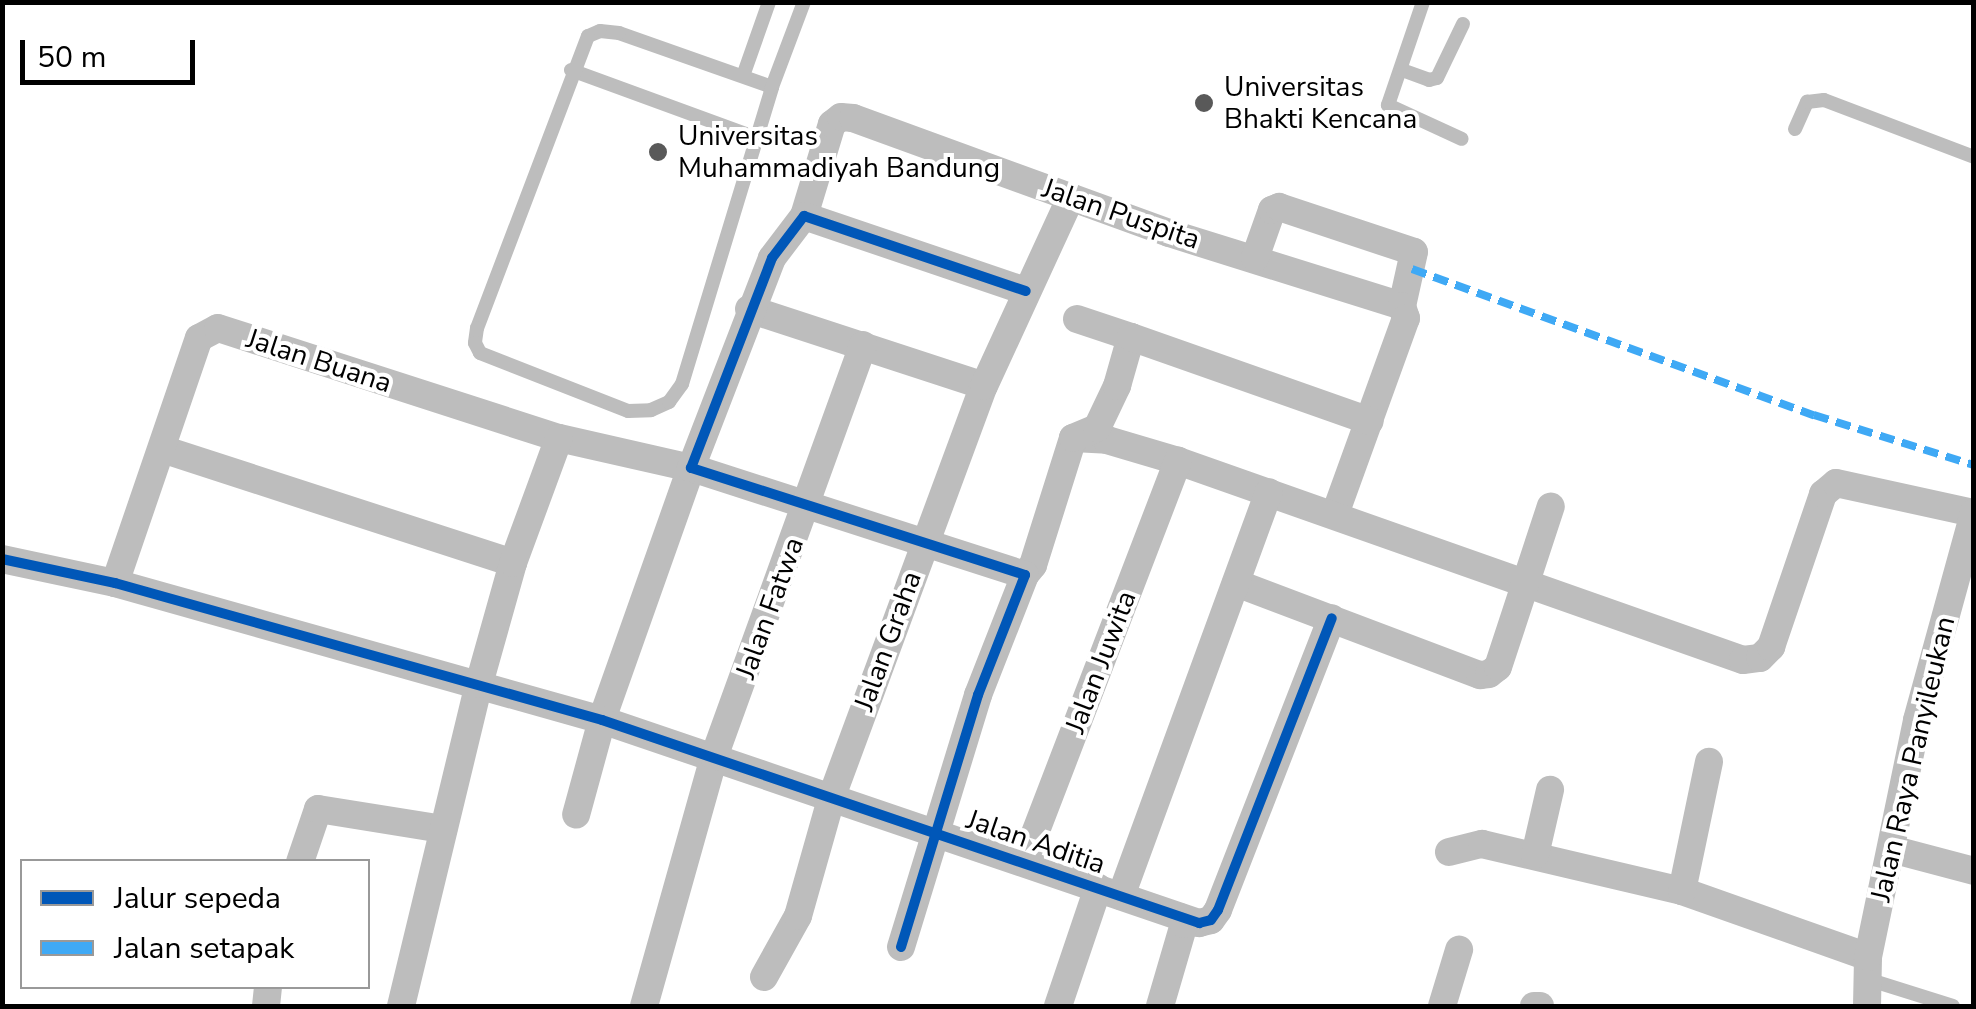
<!DOCTYPE html>
<style>
body{margin:0}
#map{position:relative;width:1976px;height:1009px;overflow:hidden;background:#fff;font-family:"Nunito Sans",sans-serif}
div>[style]{position:absolute}
[style*='--x']{left:calc(var(--x)*1px);top:calc(var(--y)*1px);width:calc(var(--w)*1px);rotate:calc(var(--a)*1deg)}
.lane>*{height:14px;margin:-7px;padding:0 7px;transform-origin:7px;border-radius:7px;background:#bdbdbd}
.street>*{height:28px;margin:-14px;padding:0 14px;transform-origin:14px;border-radius:14px;background:#bdbdbd}
.quiet>*{height:8px;margin-top:-4px;transform-origin:0;background:repeating-linear-gradient(90deg,#3fa9f5 0 15px,transparent 0 23px)}
.cycleway>*{height:10px;margin:-5px;padding:0 5px;transform-origin:5px;border-radius:5px;background:#0057b8}
.dots>*{width:28px;height:28px;translate:-50% -50%;box-sizing:border-box;border:5px solid #fff;border-radius:50%}
span{translate:-50% -50%;white-space:nowrap;text-align:center;line-height:1.15;-webkit-text-stroke:8px #fff;paint-order:stroke}
.poi-label{font-size:28px;color:#000}
.left{translate:0 -50%;text-align:left}
.street-label{font-size:28px;color:#000}
.frame{position:absolute;inset:0;border:5px solid #000;pointer-events:none}
.legend{position:absolute;left:20px;top:859px;width:350px;height:130px;box-sizing:border-box;background:#fff;border:2px solid #999;margin:0;padding:12px 18px;list-style:none;font-size:30px;color:#000}
.legend li{display:flex;align-items:center;gap:20px;height:50px}
.legend b{width:50px;border:2px solid #999}
.scale{position:absolute;left:20px;top:40px;width:175px;height:45px;box-sizing:border-box;border:5px solid #000;border-top:0;padding-left:12px;font-size:30px;line-height:35px;white-space:nowrap;color:#000;-webkit-text-stroke:8px #fff;paint-order:stroke}
</style>
<div id="map">
<div class="lane">
<i style="--x:1423;--y:2;--w:109;--a:108.8"></i>
<i style="--x:1388;--y:105;--w:81;--a:24.7"></i>
<i style="--x:571;--y:70;--w:198;--a:20.1"></i>
<i style="--x:1402;--y:70;--w:29;--a:20"></i>
<i style="--x:1429;--y:80;--w:8;--a:-14"></i>
<i style="--x:1437;--y:78;--w:60;--a:-64.3"></i>
<i style="--x:743;--y:76;--w:78;--a:-70.6"></i>
<i style="--x:772;--y:87;--w:162;--a:-160.6"></i>
<i style="--x:619;--y:33;--w:19;--a:-174"></i>
<i style="--x:600;--y:31;--w:13;--a:157"></i>
<i style="--x:588;--y:36;--w:312;--a:110.8"></i>
<i style="--x:477;--y:328;--w:15;--a:98"></i>
<i style="--x:475;--y:343;--w:11;--a:63"></i>
<i style="--x:480;--y:353;--w:159;--a:21.4"></i>
<i style="--x:628;--y:411;--w:23;--a:-2"></i>
<i style="--x:651;--y:410;--w:20;--a:-24"></i>
<i style="--x:669;--y:402;--w:22;--a:-54"></i>
<i style="--x:682;--y:384;--w:310;--a:-73.1"></i>
<i style="--x:772;--y:87;--w:91;--a:-69.4"></i>
<i style="--x:1795;--y:129;--w:30;--a:-66"></i>
<i style="--x:1807;--y:102;--w:17;--a:-7"></i>
<i style="--x:1824;--y:100;--w:160;--a:20.8"></i>
<i style="--x:1867;--y:979;--w:90;--a:17.4"></i>
</div>
<div class="street">
<i style="--x:804;--y:216;--w:96;--a:-73.1"></i>
<i style="--x:832;--y:124;--w:11;--a:-38"></i>
<i style="--x:841;--y:117;--w:12;--a:5"></i>
<i style="--x:853;--y:118;--w:336;--a:20"></i>
<i style="--x:1169;--y:233;--w:244;--a:17.4"></i>
<i style="--x:1255;--y:258;--w:51;--a:-70.5"></i>
<i style="--x:1272;--y:210;--w:8;--a:-23"></i>
<i style="--x:1279;--y:207;--w:142;--a:18.4"></i>
<i style="--x:1414;--y:252;--w:55;--a:102.5"></i>
<i style="--x:1402;--y:306;--w:13;--a:72"></i>
<i style="--x:1406;--y:318;--w:208;--a:109.9"></i>
<i style="--x:749;--y:309;--w:247;--a:18.1"></i>
<i style="--x:1077;--y:319;--w:57;--a:18.4"></i>
<i style="--x:1073;--y:438;--w:34;--a:3"></i>
<i style="--x:1107;--y:440;--w:74;--a:16.5"></i>
<i style="--x:1178;--y:461;--w:599;--a:19.4"></i>
<i style="--x:1743;--y:660;--w:17;--a:-7"></i>
<i style="--x:1760;--y:658;--w:16;--a:-45"></i>
<i style="--x:1771;--y:647;--w:162;--a:-71.2"></i>
<i style="--x:1823;--y:494;--w:17;--a:-40"></i>
<i style="--x:1836;--y:483;--w:141;--a:12.3"></i>
<i style="--x:162;--y:449;--w:369;--a:18"></i>
<i style="--x:2;--y:559;--w:116;--a:12"></i>
<i style="--x:115;--y:583;--w:506;--a:15.71"></i>
<i style="--x:602;--y:720;--w:631;--a:18.78"></i>
<i style="--x:1199;--y:923;--w:12;--a:-14"></i>
<i style="--x:1211;--y:920;--w:12;--a:-55"></i>
<i style="--x:1218;--y:910;--w:313;--a:-68.7"></i>
<i style="--x:1025;--y:575;--w:13;--a:-51"></i>
<i style="--x:1033;--y:565;--w:133;--a:-72.5"></i>
<i style="--x:1073;--y:438;--w:26;--a:-23"></i>
<i style="--x:1097;--y:428;--w:47;--a:-64.5"></i>
<i style="--x:1117;--y:386;--w:51;--a:-74.1"></i>
<i style="--x:1131;--y:337;--w:253;--a:19.4"></i>
<i style="--x:115;--y:583;--w:259;--a:-71.1"></i>
<i style="--x:199;--y:338;--w:21;--a:-28"></i>
<i style="--x:218;--y:328;--w:358;--a:17.9"></i>
<i style="--x:559;--y:438;--w:135;--a:12.8"></i>
<i style="--x:691;--y:468;--w:267;--a:109.5"></i>
<i style="--x:602;--y:720;--w:98;--a:105.3"></i>
<i style="--x:1236;--y:583;--w:261;--a:20.7"></i>
<i style="--x:1480;--y:675;--w:9;--a:-6"></i>
<i style="--x:1489;--y:674;--w:11;--a:-38"></i>
<i style="--x:1498;--y:667;--w:169;--a:-71.8"></i>
<i style="--x:1891;--y:849;--w:86;--a:14.8"></i>
<i style="--x:1449;--y:852;--w:34;--a:-14"></i>
<i style="--x:1482;--y:844;--w:205;--a:13.2"></i>
<i style="--x:1682;--y:891;--w:197;--a:19.5"></i>
<i style="--x:1535;--y:855;--w:67;--a:-77"></i>
<i style="--x:300;--y:862;--w:56;--a:-71.2"></i>
<i style="--x:318;--y:809;--w:127;--a:9.1"></i>
<i style="--x:1024;--y:862;--w:430;--a:-69"></i>
<i style="--x:1682;--y:891;--w:132;--a:-78.2"></i>
<i style="--x:1121;--y:896;--w:430;--a:-69.9"></i>
<i style="--x:901;--y:947;--w:264;--a:-73"></i>
<i style="--x:978;--y:695;--w:129;--a:-68.6"></i>
<i style="--x:1025;--y:575;--w:351;--a:-162.2"></i>
<i style="--x:691;--y:468;--w:225;--a:-68.9"></i>
<i style="--x:772;--y:258;--w:53;--a:-52.7"></i>
<i style="--x:804;--y:216;--w:234;--a:18.7"></i>
<i style="--x:764;--y:977;--w:70;--a:-60.9"></i>
<i style="--x:798;--y:916;--w:125;--a:-74.2"></i>
<i style="--x:832;--y:796;--w:437;--a:-69.7"></i>
<i style="--x:984;--y:386;--w:208;--a:-65.3"></i>
<i style="--x:266;--y:1006;--w:20;--a:-84"></i>
<i style="--x:401;--y:1006;--w:331;--a:-76.4"></i>
<i style="--x:479;--y:684;--w:126;--a:-74.3"></i>
<i style="--x:513;--y:563;--w:133;--a:-69.8"></i>
<i style="--x:644;--y:1006;--w:259;--a:-74.3"></i>
<i style="--x:714;--y:757;--w:438;--a:-70.1"></i>
<i style="--x:1058;--y:1006;--w:125;--a:-71.3"></i>
<i style="--x:1160;--y:1006;--w:85;--a:-73.7"></i>
<i style="--x:1184;--y:924;--w:8;--a:-120"></i>
<i style="--x:1442;--y:1006;--w:59;--a:-73.1"></i>
<i style="--x:1534;--y:1006;--w:6;--a:0"></i>
<i style="--x:1867;--y:1006;--w:49;--a:-88.8"></i>
<i style="--x:1868;--y:957;--w:242;--a:-78.3"></i>
<i style="--x:1917;--y:720;--w:215;--a:-74.6"></i>
</div>
<div class="quiet">
<i style="--x:1412;--y:269;--w:428;--a:20"></i>
<i style="--x:1814;--y:415;--w:168;--a:17.4"></i>
</div>
<div class="cycleway">
<i style="--x:2;--y:559;--w:116;--a:12"></i>
<i style="--x:115;--y:583;--w:506;--a:15.71"></i>
<i style="--x:602;--y:720;--w:631;--a:18.78"></i>
<i style="--x:1199;--y:923;--w:12;--a:-14"></i>
<i style="--x:1211;--y:920;--w:12;--a:-55"></i>
<i style="--x:1218;--y:910;--w:313;--a:-68.7"></i>
<i style="--x:901;--y:947;--w:264;--a:-73"></i>
<i style="--x:978;--y:695;--w:129;--a:-68.6"></i>
<i style="--x:1025;--y:575;--w:351;--a:-162.2"></i>
<i style="--x:691;--y:468;--w:225;--a:-68.9"></i>
<i style="--x:772;--y:258;--w:53;--a:-52.7"></i>
<i style="--x:804;--y:216;--w:234;--a:18.7"></i>
</div>
<div class="dots">
<i style="left:1204px;top:103px;background:#595959"></i>
<i style="left:658px;top:152px;background:#595959"></i>
</div>
<div class="poi-label">
<span class="left" style="left:1224px;top:103px">Universitas<br>Bhakti Kencana</span>
<span class="left" style="left:678px;top:152px">Universitas<br>Muhammadiyah Bandung</span>
</div>
<div class="street-label">
<span style="left:1121px;top:214px;rotate:19deg">Jalan Puspita</span>
<span style="left:319px;top:361px;rotate:18deg">Jalan Buana</span>
<span style="left:770px;top:608px;rotate:-70deg">Jalan Fatwa</span>
<span style="left:888px;top:641px;rotate:-70deg">Jalan Graha</span>
<span style="left:1101px;top:662px;rotate:-69deg">Jalan Juwita</span>
<span style="left:1913px;top:759px;rotate:-77deg">Jalan Raya Panyileukan</span>
<span style="left:1036px;top:842px;rotate:19deg">Jalan Aditia</span>
</div>
<div class="frame"></div>
<ul class="legend">
<li><b style="height:12px;background:#0057b8"></b>Jalur sepeda</li>
<li><b style="height:12px;background:#3fa9f5"></b>Jalan setapak</li>
</ul>
<div class="scale">50 m</div>
</div>
